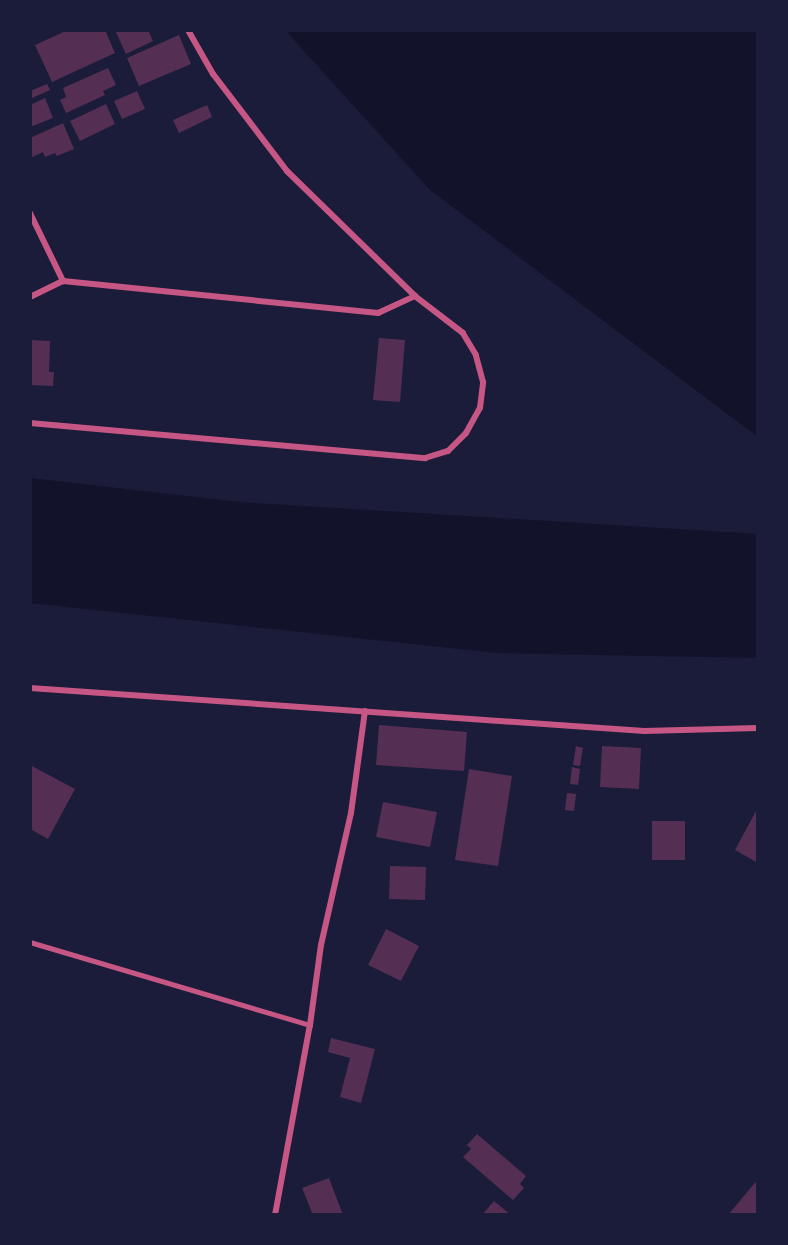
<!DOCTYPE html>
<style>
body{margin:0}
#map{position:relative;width:788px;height:1245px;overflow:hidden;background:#1b1b3a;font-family:"Public Sans",sans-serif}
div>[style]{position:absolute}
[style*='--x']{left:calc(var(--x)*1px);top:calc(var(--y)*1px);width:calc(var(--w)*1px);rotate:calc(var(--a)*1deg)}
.water>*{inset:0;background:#12122b}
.building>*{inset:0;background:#542f53}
.service>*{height:4.5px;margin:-2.25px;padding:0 2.25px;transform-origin:2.25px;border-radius:2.25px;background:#c65784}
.minor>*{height:6px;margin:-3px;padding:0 3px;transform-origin:3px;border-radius:3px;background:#c65784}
span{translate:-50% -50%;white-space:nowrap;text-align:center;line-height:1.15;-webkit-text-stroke:5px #1b1b3a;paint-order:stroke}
.frame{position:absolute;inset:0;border:32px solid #1b1b3a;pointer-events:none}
</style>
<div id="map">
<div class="water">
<i style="clip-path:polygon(285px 30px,753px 30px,758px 34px,758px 437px,430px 190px)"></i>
<i style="clip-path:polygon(30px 478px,239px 502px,758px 534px,758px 658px,497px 653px,30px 603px)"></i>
</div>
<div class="building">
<i style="clip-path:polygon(68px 30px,105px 30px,115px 53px,52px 82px,35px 45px)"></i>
<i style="clip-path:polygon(115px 30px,148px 30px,153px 41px,126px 54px)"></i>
<i style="clip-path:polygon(179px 35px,191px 64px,139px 86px,127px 58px)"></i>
<i style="clip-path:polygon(108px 68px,116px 85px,103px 91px,105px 95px,66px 113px,60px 100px,66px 97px,63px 88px)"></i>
<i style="clip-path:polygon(47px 84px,50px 90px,30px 99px,30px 91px)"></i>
<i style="clip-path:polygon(137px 91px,145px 109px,122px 119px,114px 101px)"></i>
<i style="clip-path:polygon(45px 98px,53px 118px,30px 127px,30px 105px)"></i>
<i style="clip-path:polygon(106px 104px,115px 124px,80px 141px,70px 121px)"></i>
<i style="clip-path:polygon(207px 105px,212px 117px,179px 133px,173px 120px)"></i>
<i style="clip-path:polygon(63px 123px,74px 149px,57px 156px,55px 153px,45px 157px,43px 152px,30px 158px,30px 138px)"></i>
<i style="clip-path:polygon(379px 338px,405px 340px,400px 402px,373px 400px)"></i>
<i style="clip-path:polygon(30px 340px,50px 341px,49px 372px,54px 372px,53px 386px,30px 385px)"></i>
<i style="clip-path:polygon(379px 725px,467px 732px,464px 771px,376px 765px)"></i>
<i style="clip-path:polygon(576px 746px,583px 748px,580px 766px,573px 765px)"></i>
<i style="clip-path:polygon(602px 746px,641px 748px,639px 789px,600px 787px)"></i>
<i style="clip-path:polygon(30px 765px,75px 789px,48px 839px,30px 829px)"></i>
<i style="clip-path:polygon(572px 767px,580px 769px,578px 785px,570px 784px)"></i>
<i style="clip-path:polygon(469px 769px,512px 776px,498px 866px,455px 860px)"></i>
<i style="clip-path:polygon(567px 793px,576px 794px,574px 811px,565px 810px)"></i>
<i style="clip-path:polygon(383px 802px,437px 812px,430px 847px,376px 837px)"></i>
<i style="clip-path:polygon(756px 811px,758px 812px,758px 863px,735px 850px)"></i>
<i style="clip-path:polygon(652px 821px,685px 821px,685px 860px,652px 860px)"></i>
<i style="clip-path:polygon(390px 866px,426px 867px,425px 900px,389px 899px)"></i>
<i style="clip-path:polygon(386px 929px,419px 946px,401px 981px,368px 965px)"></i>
<i style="clip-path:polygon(331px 1038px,375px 1049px,361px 1103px,340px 1097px,350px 1058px,328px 1052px)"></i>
<i style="clip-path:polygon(477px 1134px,526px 1176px,520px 1184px,524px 1188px,513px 1200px,463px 1157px,471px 1149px,467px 1145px)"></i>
<i style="clip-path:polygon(329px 1178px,343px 1215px,313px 1215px,302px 1188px)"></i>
<i style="clip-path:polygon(758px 1179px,758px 1215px,728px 1215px)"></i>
<i style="clip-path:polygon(494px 1201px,511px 1215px,482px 1215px)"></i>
</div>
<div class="service">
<i style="--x:30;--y:942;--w:292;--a:16.5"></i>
</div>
<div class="minor">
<i style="--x:30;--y:213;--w:76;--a:64.1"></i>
<i style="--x:30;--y:297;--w:37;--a:-26"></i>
<i style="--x:63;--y:281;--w:317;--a:5.8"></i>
<i style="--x:378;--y:313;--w:41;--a:-24.7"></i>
<i style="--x:30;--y:423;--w:397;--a:5.1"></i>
<i style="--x:425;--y:458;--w:24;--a:-17"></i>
<i style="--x:448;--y:451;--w:25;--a:-45"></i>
<i style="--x:466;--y:433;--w:29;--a:-61"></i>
<i style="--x:480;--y:408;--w:26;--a:-83"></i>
<i style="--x:483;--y:382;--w:28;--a:-105"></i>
<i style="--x:476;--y:355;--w:26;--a:-121"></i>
<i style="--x:463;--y:333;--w:61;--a:-142.4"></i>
<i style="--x:415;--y:296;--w:179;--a:-135.7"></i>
<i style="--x:287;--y:171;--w:122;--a:-127.3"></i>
<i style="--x:213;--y:74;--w:51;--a:-119.6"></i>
<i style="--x:30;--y:688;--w:616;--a:4.01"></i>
<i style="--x:644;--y:731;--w:114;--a:-1.5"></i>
<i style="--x:275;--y:1215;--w:193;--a:-79.6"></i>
<i style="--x:310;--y:1025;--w:81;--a:-82.2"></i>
<i style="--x:321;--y:945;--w:135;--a:-77.2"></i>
<i style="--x:351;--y:813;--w:103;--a:-82.2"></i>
</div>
<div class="frame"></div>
</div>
